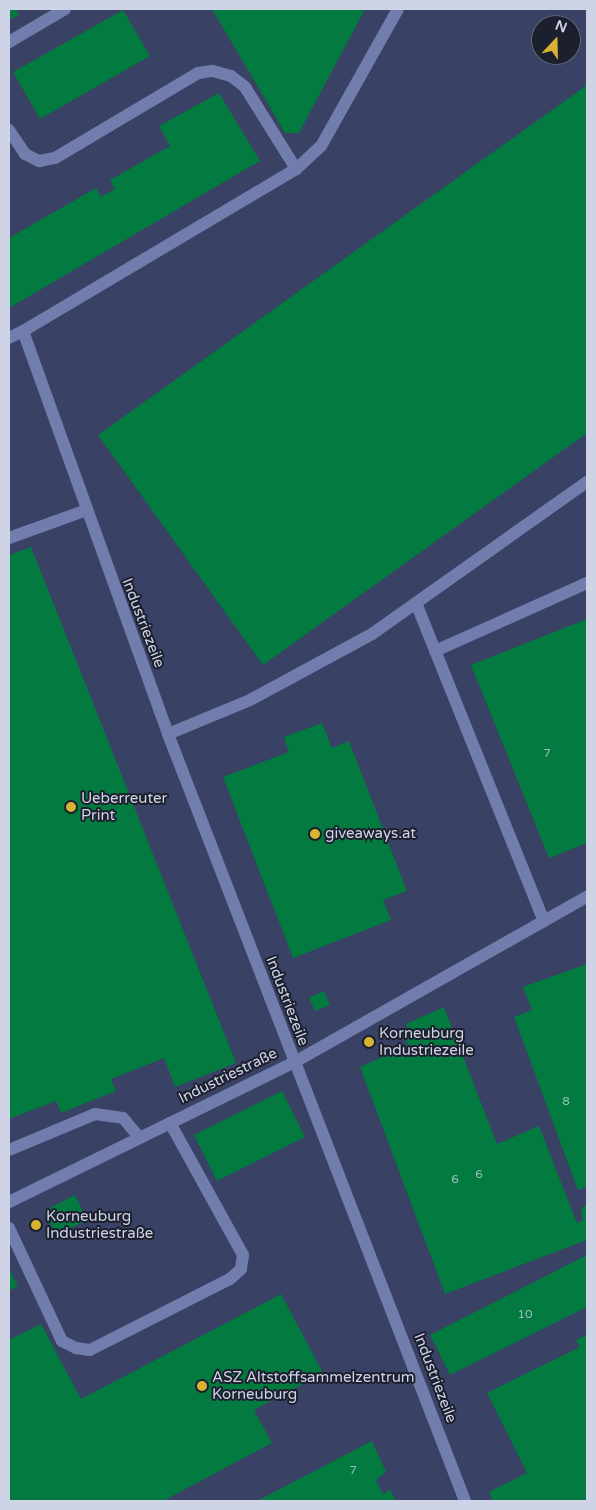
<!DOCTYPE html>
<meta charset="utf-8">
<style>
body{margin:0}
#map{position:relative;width:596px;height:1510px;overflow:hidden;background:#303755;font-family:"Varela Round",sans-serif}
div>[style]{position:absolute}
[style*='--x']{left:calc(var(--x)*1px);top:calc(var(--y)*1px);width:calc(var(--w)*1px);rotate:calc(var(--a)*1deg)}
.built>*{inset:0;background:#394165}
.building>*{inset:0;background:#027a40}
.minor>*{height:12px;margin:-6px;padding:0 6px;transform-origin:6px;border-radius:6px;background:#717dac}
.dots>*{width:14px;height:14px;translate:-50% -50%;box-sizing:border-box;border:2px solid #1c1f2d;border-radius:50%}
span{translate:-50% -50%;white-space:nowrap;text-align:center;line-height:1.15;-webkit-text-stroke:4px #1c1f2d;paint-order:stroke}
.number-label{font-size:12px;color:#9bbdbc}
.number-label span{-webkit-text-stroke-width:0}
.street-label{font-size:15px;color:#ced3e6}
.poi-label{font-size:15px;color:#ced3e6}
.left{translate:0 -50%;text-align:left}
.frame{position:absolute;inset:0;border:10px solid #ced3e6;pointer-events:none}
.north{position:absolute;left:531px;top:15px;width:50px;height:50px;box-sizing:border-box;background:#1c1f2d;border:1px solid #636777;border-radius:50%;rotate:21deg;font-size:14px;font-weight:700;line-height:20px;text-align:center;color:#ced3e6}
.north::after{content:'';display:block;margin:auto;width:18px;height:22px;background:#d7b434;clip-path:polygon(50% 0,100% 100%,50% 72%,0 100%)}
</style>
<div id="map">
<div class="built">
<i style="clip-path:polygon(evenodd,9px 9px,587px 9px,587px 1501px,9px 1501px,9px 9px,541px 25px,571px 25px,571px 55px,541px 55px,541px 25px)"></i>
</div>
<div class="building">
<i style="clip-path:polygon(9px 9px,16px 9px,19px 15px,9px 20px)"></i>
<i style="clip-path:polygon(212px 9px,365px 9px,299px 133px,285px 133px)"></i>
<i style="clip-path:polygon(123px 10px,150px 56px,40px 119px,13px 72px)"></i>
<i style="clip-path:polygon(587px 85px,587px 433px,263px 665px,98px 435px)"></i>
<i style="clip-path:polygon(219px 93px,260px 161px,9px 308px,9px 238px,96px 188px,101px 197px,115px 189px,110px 180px,170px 146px,159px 126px)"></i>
<i style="clip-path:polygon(31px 547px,236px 1063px,175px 1087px,164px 1058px,111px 1079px,116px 1091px,61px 1113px,56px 1101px,9px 1119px,9px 555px)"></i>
<i style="clip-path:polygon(587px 619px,587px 843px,549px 858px,471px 665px)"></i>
<i style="clip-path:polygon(322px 723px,332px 748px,349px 741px,407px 891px,383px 900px,391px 920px,293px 958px,223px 777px,289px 752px,284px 737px)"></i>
<i style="clip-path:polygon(587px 964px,587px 1187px,578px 1190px,514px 1017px,532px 1010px,523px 987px)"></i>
<i style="clip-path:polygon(324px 991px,330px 1005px,315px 1011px,309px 998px)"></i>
<i style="clip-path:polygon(444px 1007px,497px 1144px,539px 1126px,577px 1223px,583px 1220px,581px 1208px,587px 1205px,587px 1240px,445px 1294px,360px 1067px,408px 1045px,403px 1035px,409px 1031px,406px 1024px)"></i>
<i style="clip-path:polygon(282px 1091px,305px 1137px,217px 1181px,194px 1135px)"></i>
<i style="clip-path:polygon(75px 1195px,87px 1220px,56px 1236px,44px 1211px)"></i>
<i style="clip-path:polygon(587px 1255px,587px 1307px,450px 1375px,430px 1335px)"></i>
<i style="clip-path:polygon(9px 1269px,18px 1286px,9px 1291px)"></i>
<i style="clip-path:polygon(281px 1294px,323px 1373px,254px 1410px,272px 1443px,163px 1501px,9px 1501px,9px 1335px,11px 1339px,41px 1324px,81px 1399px)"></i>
<i style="clip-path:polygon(587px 1335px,587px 1501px,493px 1501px,489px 1492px,527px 1473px,487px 1393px,580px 1347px,576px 1340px)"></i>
<i style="clip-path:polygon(372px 1441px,386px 1472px,376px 1480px,383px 1494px,390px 1490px,396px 1501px,257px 1501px)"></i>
</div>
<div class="minor">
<i style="--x:398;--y:9;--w:157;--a:119.3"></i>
<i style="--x:321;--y:146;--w:34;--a:137"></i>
<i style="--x:296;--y:169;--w:317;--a:149.3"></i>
<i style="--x:23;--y:331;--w:428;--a:70.2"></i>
<i style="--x:168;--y:734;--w:822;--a:68.83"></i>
<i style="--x:9;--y:42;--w:65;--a:-30.5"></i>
<i style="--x:9;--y:130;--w:29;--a:56"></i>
<i style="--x:25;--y:154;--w:16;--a:27"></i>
<i style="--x:39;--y:161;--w:16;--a:-11"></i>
<i style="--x:55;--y:158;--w:166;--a:-30.7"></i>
<i style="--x:198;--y:73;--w:15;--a:-8"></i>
<i style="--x:213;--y:71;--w:19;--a:16"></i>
<i style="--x:231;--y:76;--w:18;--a:38"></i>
<i style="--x:245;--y:87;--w:97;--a:58.1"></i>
<i style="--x:9;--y:338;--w:16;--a:-27"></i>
<i style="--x:9;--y:538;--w:80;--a:-19.8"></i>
<i style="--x:416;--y:603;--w:343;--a:68.1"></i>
<i style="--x:435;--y:651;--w:167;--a:-24.1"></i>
<i style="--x:168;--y:734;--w:89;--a:-22.5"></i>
<i style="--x:250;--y:700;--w:139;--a:-28.4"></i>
<i style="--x:372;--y:634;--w:263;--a:-35.3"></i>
<i style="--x:9;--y:1150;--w:93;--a:-22.7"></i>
<i style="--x:95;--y:1114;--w:28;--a:8"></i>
<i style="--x:123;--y:1118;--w:26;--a:50"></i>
<i style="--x:9;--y:1202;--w:316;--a:-26.1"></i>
<i style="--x:293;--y:1063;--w:338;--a:-29.5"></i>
<i style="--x:9;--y:1228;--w:125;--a:64.9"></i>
<i style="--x:62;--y:1341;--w:16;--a:27"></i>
<i style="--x:76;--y:1348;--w:14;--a:8"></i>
<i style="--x:90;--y:1350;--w:157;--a:-26.9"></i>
<i style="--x:230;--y:1279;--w:15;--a:-42"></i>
<i style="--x:241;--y:1269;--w:14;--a:-82"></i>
<i style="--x:243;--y:1255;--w:151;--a:-118.9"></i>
</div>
<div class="dots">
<i style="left:71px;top:807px;background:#d7b434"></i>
<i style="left:315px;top:834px;background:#d7b434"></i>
<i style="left:369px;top:1042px;background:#d7b434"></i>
<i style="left:36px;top:1225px;background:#d7b434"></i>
<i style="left:202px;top:1386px;background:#d7b434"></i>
</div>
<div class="number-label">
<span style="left:547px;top:754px">7</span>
<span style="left:566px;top:1102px">8</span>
<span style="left:479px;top:1175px">6</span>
<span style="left:455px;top:1180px">6</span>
<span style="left:525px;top:1315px">10</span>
<span style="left:353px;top:1471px">7</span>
</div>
<div class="street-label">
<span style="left:143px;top:623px;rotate:69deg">Industriezeile</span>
<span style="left:287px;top:1001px;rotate:69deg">Industriezeile</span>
<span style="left:228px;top:1076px;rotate:-26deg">Industriestraße</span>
<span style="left:435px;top:1378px;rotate:69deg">Industriezeile</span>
</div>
<div class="poi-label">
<span class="left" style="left:81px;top:807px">Ueberreuter<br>Print</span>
<span class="left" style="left:325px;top:834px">giveaways.at</span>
<span class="left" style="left:379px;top:1042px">Korneuburg<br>Industriezeile</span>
<span class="left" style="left:46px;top:1225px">Korneuburg<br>Industriestraße</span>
<span class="left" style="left:212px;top:1386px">ASZ Altstoffsammelzentrum<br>Korneuburg</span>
</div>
<div class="frame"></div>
<div class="north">N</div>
</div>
